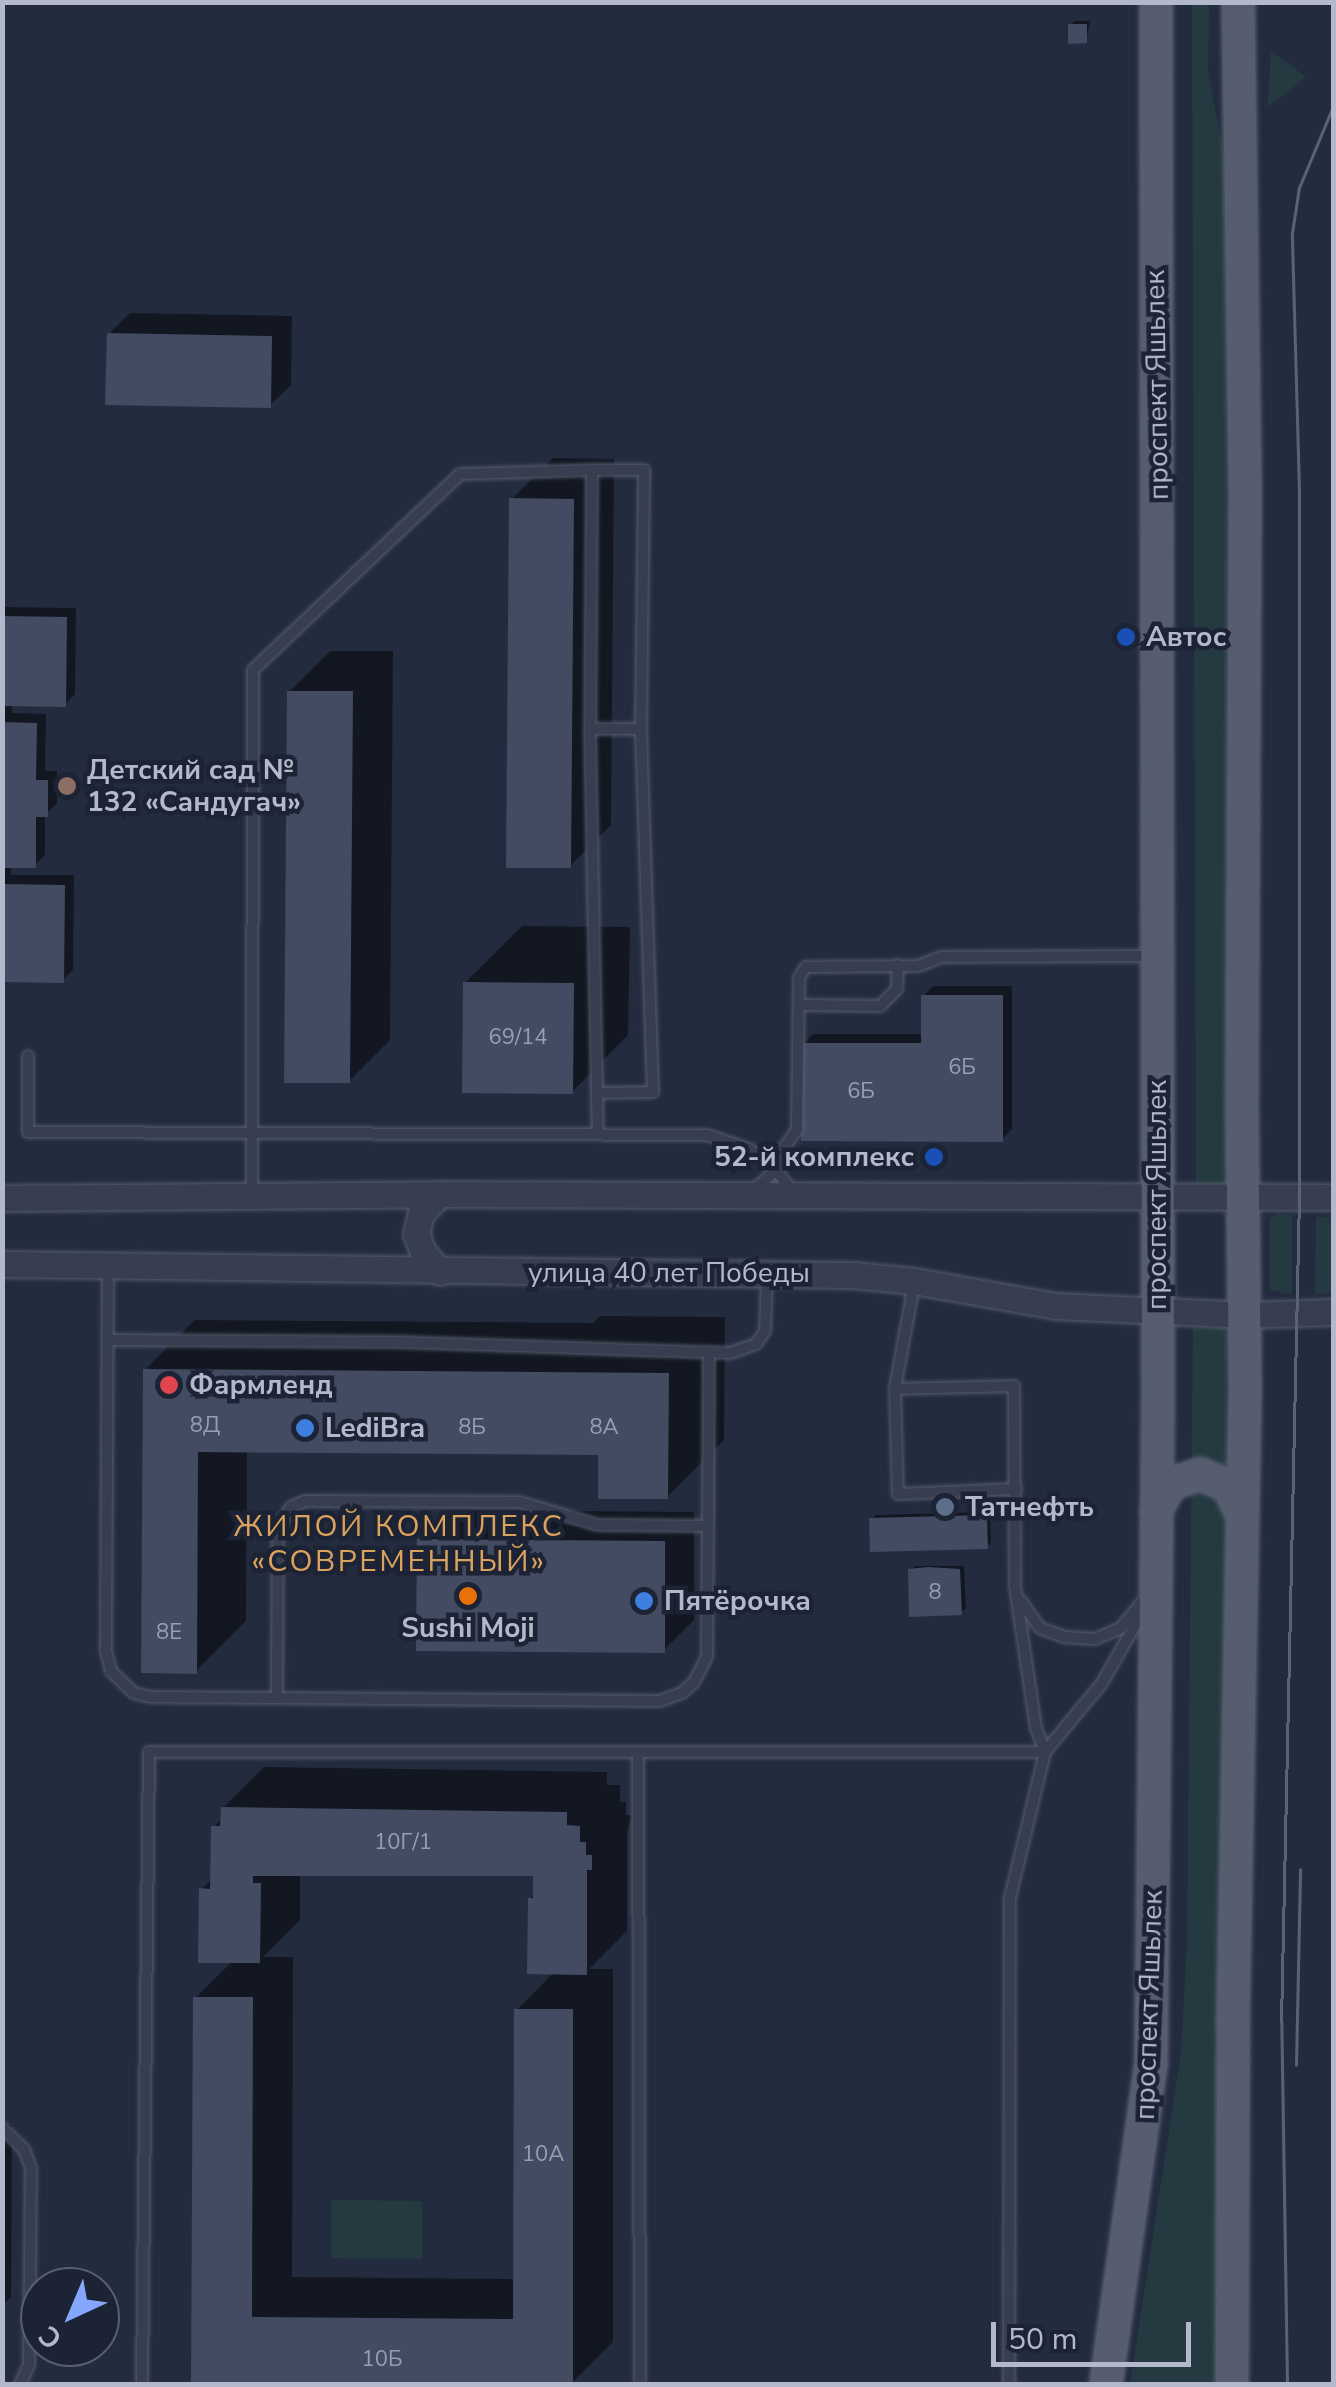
<!DOCTYPE html>
<meta charset="utf-8">
<style>
body{margin:0}
#map{position:relative;width:1336px;height:2387px;overflow:hidden;background:#232c3f;font-family:"Nunito Sans",sans-serif}
div>[style]{position:absolute}
[style*='--x']{left:calc(var(--x)*1px);top:calc(var(--y)*1px);width:calc(var(--w)*1px);rotate:calc(var(--a)*1deg)}
.green>*{inset:0;background:#253a40}
.shadow>*{inset:0;background:#0007}
.building>*{inset:0;background:#424b61}
.roads{filter:drop-shadow(0 0 2px #555c6d) drop-shadow(0 0 2px #555c6d)}
.service>*{height:10px;margin:-5px;padding:0 5px;transform-origin:5px;border-radius:5px;background:#373e4f}
.tertiary>*{height:25px;margin:-12.5px;padding:0 12.5px;transform-origin:12.5px;border-radius:12.5px;background:#373e4f}
.primary>*{height:32px;margin:-16px;padding:0 16px;transform-origin:16px;border-radius:16px;background:#555d6f}
.tram>*{height:2.5px;margin:-1.25px;padding:0 1.25px;transform-origin:1.25px;border-radius:1.25px;background:#596276}
.dots>*{width:28px;height:28px;translate:-50% -50%;box-sizing:border-box;border:5px solid #1c2334;border-radius:50%}
span{translate:-50% -50%;white-space:nowrap;text-align:center;line-height:1.15;-webkit-text-stroke:9px #1c2334;paint-order:stroke}
.number-label{font-size:22px;color:#979eb0}
.number-label span{-webkit-text-stroke-width:0}
.street-label{font-size:28px;color:#b3b9ca}
.poi-label{font-size:28px;color:#b3b9ca;font-weight:700}
.left{translate:0 -50%;text-align:left}
.right{translate:-100% -50%;text-align:right}
.neighbourhood-label{font-size:30px;color:#daa25e;letter-spacing:2.5px}
.frame{position:absolute;inset:0;border:5px solid #b3b9ca;pointer-events:none}
.north{position:absolute;left:20px;top:2267px;width:100px;height:100px;box-sizing:border-box;background:#1c2334;border:2px solid #585f70;border-radius:50%;rotate:224deg;font-size:28px;font-weight:700;line-height:40px;text-align:center;color:#b3b9ca}
.north::after{content:'';display:block;margin:auto;width:35px;height:45px;background:#85a6fd;clip-path:polygon(50% 0,100% 100%,50% 72%,0 100%)}
.scale{position:absolute;left:991px;top:2322px;width:200px;height:45px;box-sizing:border-box;border:5px solid #b3b9ca;border-top:0;padding-left:12px;font-size:30px;line-height:35px;white-space:nowrap;color:#b3b9ca;-webkit-text-stroke:8px #1c2334;paint-order:stroke}
</style>
<div id="map">
<div class="green">
<i style="clip-path:polygon(1192px 3px,1209px 3px,1208px 73px,1224px 152px,1229px 1184px,1196px 1184px)"></i>
<i style="clip-path:polygon(1271px 51px,1306px 77px,1268px 107px)"></i>
<i style="clip-path:polygon(1277px 1214px,1292px 1215px,1292px 1295px,1270px 1290px,1270px 1218px)"></i>
<i style="clip-path:polygon(1316px 1217px,1333px 1217px,1333px 1294px,1315px 1294px)"></i>
<i style="clip-path:polygon(1193px 1327px,1226px 1328px,1225px 2384px,1130px 2384px,1181px 2054px,1187px 1942px)"></i>
<i style="clip-path:polygon(331px 2200px,422px 2201px,422px 2259px,331px 2258px)"></i>
</div>
<div class="shadow">
<i style="clip-path:polygon(1075px 21px,1090px 21px,1086px 41px,1071px 25px)"></i>
<i style="clip-path:polygon(130px 313px,292px 316px,291px 385px,270px 405px,109px 334px)"></i>
<i style="clip-path:polygon(553px 458px,614px 459px,611px 825px,570px 866px,512px 499px)"></i>
<i style="clip-path:polygon(2px 607px,76px 608px,75px 694px,65px 704px,12px 704px,12px 713px,46px 714px,45px 771px,57px 771px,57px 804px,45px 814px,45px 855px,35px 865px,11px 865px,11px 875px,74px 875px,73px 970px,63px 980px,2px 979px)"></i>
<i style="clip-path:polygon(330px 651px,393px 651px,390px 1040px,349px 1081px,289px 692px)"></i>
<i style="clip-path:polygon(522px 926px,630px 927px,628px 1035px,572px 1092px,465px 983px)"></i>
<i style="clip-path:polygon(933px 986px,1012px 986px,1012px 1129px,1002px 1139px,803px 1044px,813px 1034px,923px 1034px,923px 996px)"></i>
<i style="clip-path:polygon(600px 1316px,725px 1317px,724px 1440px,667px 1497px,601px 1452px,247px 1450px,246px 1621px,196px 1671px,145px 1370px,195px 1320px,593px 1323px)"></i>
<i style="clip-path:polygon(450px 1510px,694px 1512px,694px 1620px,664px 1650px,420px 1541px)"></i>
<i style="clip-path:polygon(990px 1512px,991px 1542px,987px 1546px,872px 1519px,876px 1515px)"></i>
<i style="clip-path:polygon(915px 1566px,964px 1566px,966px 1608px,961px 1613px,910px 1570px)"></i>
<i style="clip-path:polygon(evenodd,264px 1767px,607px 1772px,607px 1785px,620px 1785px,620px 1802px,626px 1802px,626px 1815px,632px 1815px,627px 1832px,627px 1931px,589px 1969px,613px 1969px,613px 2342px,572px 2383px,193px 2380px,195px 1998px,233px 1961px,202px 1889px,213px 1878px,214px 1827px,223px 1817px,223px 1808px,264px 1767px,300px 1874px,536px 1874px,535px 1893px,530px 1899px,554px 1972px,517px 2010px,515px 2279px,292px 2277px,293px 1957px,263px 1957px,300px 1920px,300px 1874px)"></i>
<i style="clip-path:polygon(2px 2125px,12px 2125px,11px 2297px,2px 2305px)"></i>
</div>
<div class="building">
<i style="clip-path:polygon(1068px 24px,1087px 24px,1087px 43px,1068px 44px)"></i>
<i style="clip-path:polygon(107px 333px,272px 336px,271px 408px,105px 405px)"></i>
<i style="clip-path:polygon(509px 498px,574px 499px,571px 868px,506px 868px)"></i>
<i style="clip-path:polygon(2px 616px,67px 617px,66px 707px,2px 706px)"></i>
<i style="clip-path:polygon(287px 691px,353px 691px,350px 1083px,284px 1083px)"></i>
<i style="clip-path:polygon(2px 722px,37px 723px,36px 780px,48px 780px,48px 817px,36px 817px,36px 868px,2px 868px)"></i>
<i style="clip-path:polygon(2px 884px,65px 885px,64px 983px,2px 982px)"></i>
<i style="clip-path:polygon(463px 982px,574px 983px,573px 1094px,462px 1093px)"></i>
<i style="clip-path:polygon(921px 995px,1003px 995px,1003px 1142px,801px 1141px,801px 1043px,921px 1043px)"></i>
<i style="clip-path:polygon(143px 1369px,669px 1373px,668px 1499px,598px 1499px,598px 1455px,198px 1452px,197px 1674px,141px 1673px)"></i>
<i style="clip-path:polygon(987px 1515px,988px 1549px,870px 1552px,869px 1518px)"></i>
<i style="clip-path:polygon(417px 1539px,665px 1541px,665px 1653px,416px 1651px)"></i>
<i style="clip-path:polygon(928px 1567px,960px 1569px,962px 1615px,909px 1617px,908px 1569px)"></i>
<i style="clip-path:polygon(221px 1807px,567px 1812px,567px 1825px,580px 1826px,580px 1842px,586px 1842px,586px 1855px,592px 1855px,592px 1870px,587px 1870px,587px 1975px,527px 1974px,528px 1898px,533px 1898px,533px 1876px,253px 1876px,253px 1883px,261px 1883px,260px 1963px,198px 1963px,199px 1888px,210px 1889px,211px 1826px,220px 1826px)"></i>
<i style="clip-path:polygon(193px 1997px,253px 1997px,252px 2317px,513px 2319px,514px 2009px,573px 2009px,573px 2384px,191px 2383px)"></i>
</div>
<div class="roads">
<div class="service">
<i style="--x:590;--y:729;--w:405;--a:88.9"></i>
<i style="--x:799;--y:1005;--w:81;--a:0.7"></i>
<i style="--x:880;--y:1006;--w:24;--a:-45"></i>
<i style="--x:897;--y:989;--w:24;--a:-88"></i>
<i style="--x:28;--y:1056;--w:76;--a:90"></i>
<i style="--x:28;--y:1132;--w:679;--a:0.25"></i>
<i style="--x:707;--y:1135;--w:44;--a:18.4"></i>
<i style="--x:749;--y:1149;--w:34;--a:38"></i>
<i style="--x:776;--y:1170;--w:26;--a:53"></i>
<i style="--x:597;--y:1093;--w:56;--a:-1"></i>
<i style="--x:653;--y:1092;--w:363;--a:-91.9"></i>
<i style="--x:754;--y:1190;--w:30;--a:-42"></i>
<i style="--x:776;--y:1170;--w:15;--a:-79"></i>
<i style="--x:779;--y:1155;--w:32;--a:-55"></i>
<i style="--x:797;--y:1129;--w:151;--a:-89.2"></i>
<i style="--x:799;--y:978;--w:13;--a:-58"></i>
<i style="--x:806;--y:967;--w:112;--a:-0.5"></i>
<i style="--x:918;--y:966;--w:26;--a:-21"></i>
<i style="--x:942;--y:957;--w:209;--a:-0.3"></i>
<i style="--x:252;--y:1194;--w:524;--a:-89.89"></i>
<i style="--x:253;--y:670;--w:285;--a:-43.4"></i>
<i style="--x:460;--y:474;--w:132;--a:-1.7"></i>
<i style="--x:592;--y:470;--w:259;--a:90.4"></i>
<i style="--x:590;--y:729;--w:51;--a:0"></i>
<i style="--x:641;--y:729;--w:259;--a:-89.3"></i>
<i style="--x:644;--y:470;--w:52;--a:180"></i>
<i style="--x:108;--y:1266;--w:385;--a:90.3"></i>
<i style="--x:106;--y:1651;--w:21;--a:76"></i>
<i style="--x:111;--y:1671;--w:32;--a:44"></i>
<i style="--x:134;--y:1693;--w:16;--a:14"></i>
<i style="--x:150;--y:1697;--w:510;--a:0.45"></i>
<i style="--x:660;--y:1701;--w:23;--a:-20"></i>
<i style="--x:682;--y:1693;--w:16;--a:-43"></i>
<i style="--x:694;--y:1682;--w:29;--a:-63"></i>
<i style="--x:707;--y:1656;--w:130;--a:-89.6"></i>
<i style="--x:914;--y:1284;--w:107;--a:100.3"></i>
<i style="--x:895;--y:1389;--w:105;--a:88.4"></i>
<i style="--x:898;--y:1494;--w:118;--a:-2.4"></i>
<i style="--x:108;--y:1340;--w:288;--a:0.4"></i>
<i style="--x:396;--y:1342;--w:334;--a:1.9"></i>
<i style="--x:730;--y:1353;--w:28;--a:-19"></i>
<i style="--x:756;--y:1344;--w:16;--a:-55"></i>
<i style="--x:765;--y:1331;--w:57;--a:-88"></i>
<i style="--x:895;--y:1389;--w:119;--a:-1.4"></i>
<i style="--x:1014;--y:1386;--w:200;--a:89.7"></i>
<i style="--x:1015;--y:1586;--w:144;--a:81.6"></i>
<i style="--x:1036;--y:1728;--w:26;--a:69"></i>
<i style="--x:1021;--y:1601;--w:33;--a:55"></i>
<i style="--x:1040;--y:1628;--w:27;--a:20"></i>
<i style="--x:1065;--y:1637;--w:30;--a:4"></i>
<i style="--x:1095;--y:1639;--w:28;--a:-23"></i>
<i style="--x:1121;--y:1628;--w:35;--a:-51"></i>
<i style="--x:277;--y:1698;--w:168;--a:-89.7"></i>
<i style="--x:278;--y:1530;--w:26;--a:-61"></i>
<i style="--x:291;--y:1507;--w:15;--a:-23"></i>
<i style="--x:305;--y:1501;--w:214;--a:0.3"></i>
<i style="--x:519;--y:1502;--w:82;--a:16.2"></i>
<i style="--x:598;--y:1525;--w:110;--a:0.5"></i>
<i style="--x:708;--y:1526;--w:174;--a:-89.7"></i>
<i style="--x:638;--y:1752;--w:632;--a:89.82"></i>
<i style="--x:2;--y:2128;--w:30;--a:44"></i>
<i style="--x:24;--y:2149;--w:20;--a:70"></i>
<i style="--x:31;--y:2168;--w:197;--a:90.6"></i>
<i style="--x:29;--y:2365;--w:21;--a:115"></i>
<i style="--x:142;--y:2384;--w:632;--a:-89.37"></i>
<i style="--x:149;--y:1752;--w:896;--a:0"></i>
<i style="--x:1009;--y:2384;--w:486;--a:-89.9"></i>
<i style="--x:1010;--y:1898;--w:150;--a:-76.5"></i>
<i style="--x:1045;--y:1752;--w:89;--a:-50.4"></i>
<i style="--x:1102;--y:1683;--w:83;--a:-60.3"></i>
</div>
<div class="tertiary">
<i style="--x:440;--y:1194;--w:27;--a:135"></i>
<i style="--x:421;--y:1213;--w:22;--a:103"></i>
<i style="--x:416;--y:1234;--w:19;--a:69"></i>
<i style="--x:423;--y:1252;--w:26;--a:50"></i>
<i style="--x:2;--y:1198;--w:438;--a:-0.5"></i>
<i style="--x:440;--y:1194;--w:894;--a:0.19"></i>
<i style="--x:2;--y:1264;--w:851;--a:0.74"></i>
<i style="--x:853;--y:1275;--w:61;--a:5.6"></i>
<i style="--x:914;--y:1281;--w:144;--a:10"></i>
<i style="--x:1056;--y:1306;--w:188;--a:2.7"></i>
<i style="--x:1244;--y:1315;--w:90;--a:-1.9"></i>
</div>
<div class="primary">
<i style="--x:1156;--y:1511;--w:31;--a:-61"></i>
<i style="--x:1171;--y:1484;--w:31;--a:-19"></i>
<i style="--x:1200;--y:1474;--w:30;--a:23"></i>
<i style="--x:1228;--y:1486;--w:30;--a:64"></i>
<i style="--x:1106;--y:2384;--w:322;--a:-82"></i>
<i style="--x:1151;--y:2065;--w:672;--a:-89.4"></i>
<i style="--x:1158;--y:1393;--w:1391;--a:-90.08"></i>
<i style="--x:1232;--y:2384;--w:361;--a:-89.8"></i>
<i style="--x:1233;--y:2023;--w:630;--a:-88.91"></i>
<i style="--x:1245;--y:1393;--w:288;--a:-90.6"></i>
<i style="--x:1242;--y:1105;--w:614;--a:-89.72"></i>
<i style="--x:1245;--y:491;--w:489;--a:-90.8"></i>
</div>
</div>
<div class="tram">
<i style="--x:1296;--y:2065;--w:195;--a:-88.8"></i>
<i style="--x:1287;--y:2384;--w:362;--a:-90.9"></i>
<i style="--x:1281;--y:2022;--w:824;--a:-88.75"></i>
<i style="--x:1299;--y:1198;--w:707;--a:-90"></i>
<i style="--x:1299;--y:491;--w:258;--a:-91.6"></i>
<i style="--x:1292;--y:233;--w:46;--a:-81.2"></i>
<i style="--x:1299;--y:188;--w:91;--a:-67.4"></i>
</div>
<div class="dots">
<i style="left:1126px;top:637px;background:#1a4fb4"></i>
<i style="left:67px;top:786px;background:#8d6e63"></i>
<i style="left:934px;top:1157px;background:#1a4fb4"></i>
<i style="left:169px;top:1385px;background:#e0444e"></i>
<i style="left:305px;top:1428px;background:#3f7fe0"></i>
<i style="left:945px;top:1507px;background:#5c6f8a"></i>
<i style="left:468px;top:1596px;background:#e8710a"></i>
<i style="left:644px;top:1601px;background:#3f7fe0"></i>
</div>
<div class="number-label">
<span style="left:518px;top:1038px">69/14</span>
<span style="left:962px;top:1068px">6Б</span>
<span style="left:861px;top:1092px">6Б</span>
<span style="left:205px;top:1426px">8Д</span>
<span style="left:472px;top:1428px">8Б</span>
<span style="left:604px;top:1428px">8А</span>
<span style="left:935px;top:1593px">8</span>
<span style="left:169px;top:1633px">8Е</span>
<span style="left:403px;top:1843px">10Г/1</span>
<span style="left:543px;top:2155px">10А</span>
<span style="left:382px;top:2360px">10Б</span>
</div>
<div class="street-label">
<span style="left:1157px;top:385px;rotate:-91deg">проспект Яшьлек</span>
<span style="left:1157px;top:1195px;rotate:-90deg">проспект Яшьлек</span>
<span style="left:669px;top:1273px">улица 40 лет Победы</span>
<span style="left:1149px;top:2005px;rotate:-88deg">проспект Яшьлек</span>
</div>
<div class="poi-label">
<span class="left" style="left:1146px;top:637px">Автос</span>
<span class="left" style="left:87px;top:786px">Детский сад №<br>132 «Сандугач»</span>
<span class="right" style="left:914px;top:1157px">52-й комплекс</span>
<span class="left" style="left:189px;top:1385px">Фармленд</span>
<span class="left" style="left:325px;top:1428px">LediBra</span>
<span class="left" style="left:965px;top:1507px">Татнефть</span>
<span class="left" style="left:664px;top:1601px">Пятёрочка</span>
<span style="left:468px;top:1628px">Sushi Moji</span>
</div>
<div class="neighbourhood-label">
<span style="left:399px;top:1544px">ЖИЛОЙ КОМПЛЕКС<br>«СОВРЕМЕННЫЙ»</span>
</div>
<div class="frame"></div>
<div class="north">С</div>
<div class="scale">50 m</div>
</div>
